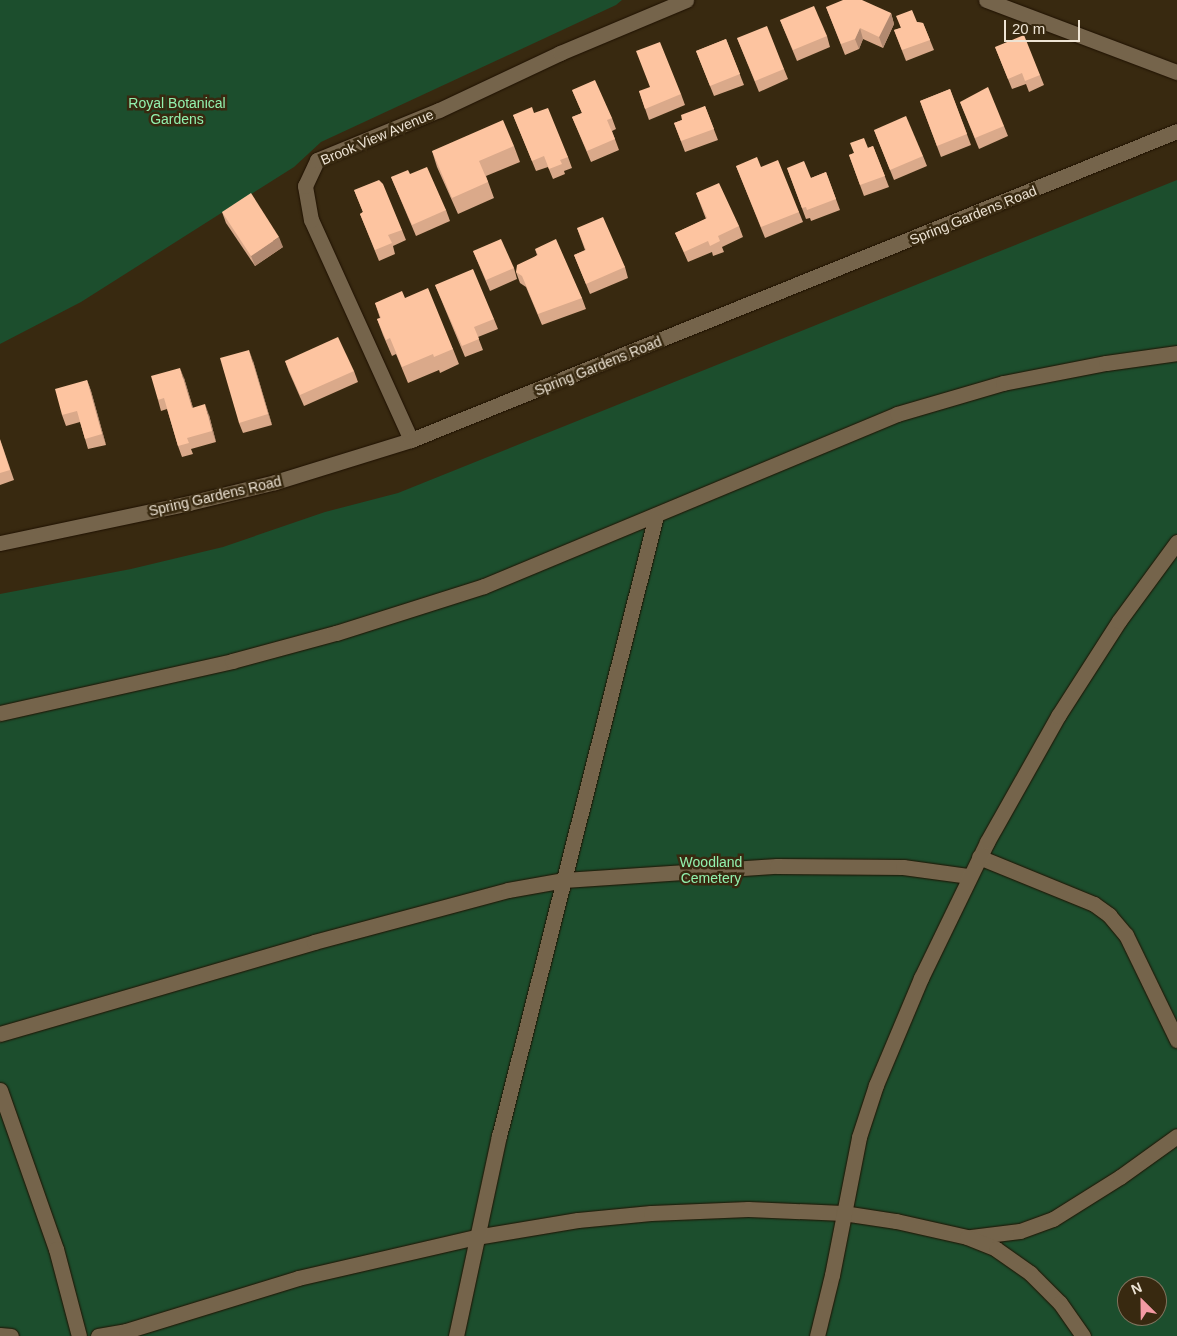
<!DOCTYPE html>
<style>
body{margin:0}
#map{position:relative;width:1177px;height:1336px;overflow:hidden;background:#382910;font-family:Helvetica,sans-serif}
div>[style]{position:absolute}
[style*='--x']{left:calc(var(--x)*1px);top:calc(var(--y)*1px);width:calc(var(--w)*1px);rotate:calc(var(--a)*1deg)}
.green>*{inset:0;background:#1c4e2d}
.roads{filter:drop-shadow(0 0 1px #1f1100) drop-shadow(0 0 1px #1f1100)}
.minor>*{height:15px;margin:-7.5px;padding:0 7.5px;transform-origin:7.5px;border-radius:7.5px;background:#75644b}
.wall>*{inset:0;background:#daa98a}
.shaded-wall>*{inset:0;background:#b18970}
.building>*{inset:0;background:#fdc4a0}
span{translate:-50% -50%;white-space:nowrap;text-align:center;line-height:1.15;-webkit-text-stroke:5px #382910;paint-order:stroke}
.park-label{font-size:14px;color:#92f1ae}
.street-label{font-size:14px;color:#ede3d4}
.north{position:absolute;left:1117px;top:1276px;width:50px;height:50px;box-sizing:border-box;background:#382910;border:1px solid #80735e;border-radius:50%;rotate:337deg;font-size:14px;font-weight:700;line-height:20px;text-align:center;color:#ede3d4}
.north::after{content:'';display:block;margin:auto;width:18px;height:22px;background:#f49aa4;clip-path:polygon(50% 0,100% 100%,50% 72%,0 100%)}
.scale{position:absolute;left:1004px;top:20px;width:76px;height:22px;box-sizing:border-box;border:2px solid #ede3d4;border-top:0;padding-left:6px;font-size:15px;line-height:18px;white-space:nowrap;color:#ede3d4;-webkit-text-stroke:4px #382910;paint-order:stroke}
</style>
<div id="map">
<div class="green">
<i style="clip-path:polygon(0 0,622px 0,616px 5px,321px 142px,294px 167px,81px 302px,0 344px)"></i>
<i style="clip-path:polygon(evenodd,1177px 180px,1177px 1336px,0 1336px,0 594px,131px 569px,223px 547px,325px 512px,398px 493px,1177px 180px,1127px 1286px,1157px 1286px,1157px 1316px,1127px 1316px,1127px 1286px)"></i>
</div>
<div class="roads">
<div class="minor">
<i style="--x:986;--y:0;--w:204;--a:20.7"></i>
<i style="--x:411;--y:440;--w:242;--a:-114.4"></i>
<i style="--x:311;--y:220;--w:35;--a:-100"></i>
<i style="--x:305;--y:186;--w:29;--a:-65"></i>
<i style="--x:317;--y:160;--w:132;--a:-22.3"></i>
<i style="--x:439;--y:110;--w:134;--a:-25.2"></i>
<i style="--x:560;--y:53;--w:137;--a:-22.8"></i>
<i style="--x:0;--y:543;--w:193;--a:-11.9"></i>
<i style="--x:189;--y:503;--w:89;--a:-13.7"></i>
<i style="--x:275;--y:482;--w:142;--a:-17.2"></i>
<i style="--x:411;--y:440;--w:826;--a:-21.97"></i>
<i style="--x:0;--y:713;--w:238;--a:-12.6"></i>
<i style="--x:232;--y:661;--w:108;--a:-15.1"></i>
<i style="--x:336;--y:633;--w:155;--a:-17.6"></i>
<i style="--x:484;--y:586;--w:447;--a:-22.6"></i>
<i style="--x:897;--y:414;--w:110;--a:-16.3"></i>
<i style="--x:1003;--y:383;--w:105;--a:-11"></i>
<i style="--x:1106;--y:363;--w:72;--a:-8"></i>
<i style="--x:979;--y:857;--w:124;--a:22.2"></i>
<i style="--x:1094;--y:904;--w:19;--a:36"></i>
<i style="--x:1109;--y:915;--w:26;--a:50"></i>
<i style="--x:1126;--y:935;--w:117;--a:64.1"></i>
<i style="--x:0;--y:1034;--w:327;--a:-16.3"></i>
<i style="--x:314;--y:942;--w:201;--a:-15"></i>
<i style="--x:508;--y:890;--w:57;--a:-10.1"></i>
<i style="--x:564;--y:880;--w:213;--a:-3.8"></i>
<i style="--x:777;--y:866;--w:126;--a:0.5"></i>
<i style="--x:903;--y:867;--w:67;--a:7.8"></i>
<i style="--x:0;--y:1090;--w:169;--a:70.6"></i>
<i style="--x:56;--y:1249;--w:90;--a:75.2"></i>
<i style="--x:971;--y:1237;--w:49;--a:-7"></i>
<i style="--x:1020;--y:1231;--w:35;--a:-20"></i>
<i style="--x:1053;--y:1219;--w:79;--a:-32.1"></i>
<i style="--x:1120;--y:1177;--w:70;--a:-35.7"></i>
<i style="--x:0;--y:1335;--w:11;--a:5"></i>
<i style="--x:98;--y:1336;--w:28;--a:-10"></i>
<i style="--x:126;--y:1331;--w:180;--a:-17.1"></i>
<i style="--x:298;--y:1278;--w:183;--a:-13"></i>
<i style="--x:476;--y:1237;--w:103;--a:-9.5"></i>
<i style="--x:578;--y:1220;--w:73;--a:-5.5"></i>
<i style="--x:651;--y:1213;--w:97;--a:-2.4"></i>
<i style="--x:748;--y:1209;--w:95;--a:2.4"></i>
<i style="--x:843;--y:1213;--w:54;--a:8.6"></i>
<i style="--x:896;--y:1221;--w:73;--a:12.7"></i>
<i style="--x:967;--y:1237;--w:31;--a:22"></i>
<i style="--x:996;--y:1249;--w:42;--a:35.2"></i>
<i style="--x:1030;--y:1273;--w:42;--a:45"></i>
<i style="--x:1060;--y:1303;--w:40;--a:55.1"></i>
<i style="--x:456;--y:1336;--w:205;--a:-77.9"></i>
<i style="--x:499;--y:1136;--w:640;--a:-75.79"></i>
<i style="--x:817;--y:1336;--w:63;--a:-76.2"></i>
<i style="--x:832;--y:1275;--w:141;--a:-78.9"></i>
<i style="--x:859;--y:1137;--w:55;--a:-71.9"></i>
<i style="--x:876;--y:1085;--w:116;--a:-67.2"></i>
<i style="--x:921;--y:978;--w:151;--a:-64.1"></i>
<i style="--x:987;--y:842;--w:145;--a:-60.6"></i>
<i style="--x:1058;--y:716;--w:113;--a:-57.3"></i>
<i style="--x:1119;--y:621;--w:98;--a:-53.7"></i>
</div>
</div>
<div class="wall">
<i style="clip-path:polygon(826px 7px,891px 13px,894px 24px,883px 48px,863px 39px,859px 49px,845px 55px)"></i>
<i style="clip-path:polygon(780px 20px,827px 36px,830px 47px,797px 61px)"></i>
<i style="clip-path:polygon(917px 22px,923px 23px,934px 50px,906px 61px,894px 30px)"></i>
<i style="clip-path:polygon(737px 38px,784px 69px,788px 79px,759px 92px)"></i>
<i style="clip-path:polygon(726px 39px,744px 85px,714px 96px,696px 51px)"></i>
<i style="clip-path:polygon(995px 47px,1040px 75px,1044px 85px,1029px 92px,1026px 84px,1012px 89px)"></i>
<i style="clip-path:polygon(950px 89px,971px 145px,941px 157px,920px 101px)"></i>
<i style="clip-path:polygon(572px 90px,612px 118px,616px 129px,612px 131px,619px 150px,591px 162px,572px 117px,582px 113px)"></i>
<i style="clip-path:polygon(639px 91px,681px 94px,685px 105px,649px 120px)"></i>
<i style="clip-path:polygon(960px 102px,1004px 126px,1008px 136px,979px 149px)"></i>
<i style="clip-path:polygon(705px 106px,718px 140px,685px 152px,674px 123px,682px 120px)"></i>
<i style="clip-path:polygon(534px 113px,568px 157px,572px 168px,564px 171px,565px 174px,553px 179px,548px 167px,536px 171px,513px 115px)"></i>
<i style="clip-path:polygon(874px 130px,923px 156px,927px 166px,894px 180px)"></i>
<i style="clip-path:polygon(514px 146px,520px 162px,486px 176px,494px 198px,458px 214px,437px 167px,432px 151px)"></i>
<i style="clip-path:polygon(873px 146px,889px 187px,864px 196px,849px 155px)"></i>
<i style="clip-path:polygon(736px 166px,761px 167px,799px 212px,803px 222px,765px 238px)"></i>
<i style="clip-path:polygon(787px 168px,811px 178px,826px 172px,840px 210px,811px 221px,810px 218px,806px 219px)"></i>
<i style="clip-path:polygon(410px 174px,446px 210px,450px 221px,416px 236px,391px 177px)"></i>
<i style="clip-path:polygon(354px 190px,402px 230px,406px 240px,393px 246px,395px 254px,379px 261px,360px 214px,363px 212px)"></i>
<i style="clip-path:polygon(696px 193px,739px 226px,743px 237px,722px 247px,724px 252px,713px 256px,712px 252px,688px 262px,675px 233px,706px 219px)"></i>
<i style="clip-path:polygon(222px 212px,283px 247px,255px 266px,226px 223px)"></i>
<i style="clip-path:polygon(577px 228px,625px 267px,628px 278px,590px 294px,574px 255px,585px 250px)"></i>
<i style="clip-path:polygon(535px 249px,582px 298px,586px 309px,542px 325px,526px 287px,520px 283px,516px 272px,537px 255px)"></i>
<i style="clip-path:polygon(473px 251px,514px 268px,517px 279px,490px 291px)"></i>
<i style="clip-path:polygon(435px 285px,494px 319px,498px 329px,478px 337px,483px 350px,465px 357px)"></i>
<i style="clip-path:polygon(405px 298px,453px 349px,459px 364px,440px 373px,439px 370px,408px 383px,396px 354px,392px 356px,383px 335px,377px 319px,380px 318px,375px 303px)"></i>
<i style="clip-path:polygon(253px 361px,272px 425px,243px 433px,239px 423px)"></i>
<i style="clip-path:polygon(285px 361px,354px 371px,358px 382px,304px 406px,289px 372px)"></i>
<i style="clip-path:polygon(184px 378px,193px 408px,209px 415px,216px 442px,191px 449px,193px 454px,182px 457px,178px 446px,167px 409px,161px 411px,158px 400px)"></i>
<i style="clip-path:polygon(87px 380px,91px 391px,106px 445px,88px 449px,80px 422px,66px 426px,62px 415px)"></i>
<i style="clip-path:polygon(0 439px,14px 480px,0 485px)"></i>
</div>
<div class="shaded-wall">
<i style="clip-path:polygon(891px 13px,894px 24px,883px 48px,879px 37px)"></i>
<i style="clip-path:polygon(860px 28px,863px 39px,859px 49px,855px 39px)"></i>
<i style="clip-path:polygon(279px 237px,283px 247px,255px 266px,251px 256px)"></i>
<i style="clip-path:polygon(249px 350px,253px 361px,272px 425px,268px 414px)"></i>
<i style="clip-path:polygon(180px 368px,184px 378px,196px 418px,192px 408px)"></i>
<i style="clip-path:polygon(87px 380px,91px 391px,106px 445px,102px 434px)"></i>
<i style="clip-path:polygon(205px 404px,209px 415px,216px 442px,212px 431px)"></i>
</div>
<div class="building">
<i style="clip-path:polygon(843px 0,862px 0,891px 13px,879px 37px,860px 28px,855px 39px,841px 44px,826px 7px)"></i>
<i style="clip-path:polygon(814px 6px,827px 36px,793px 50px,780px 20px)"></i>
<i style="clip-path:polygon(912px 10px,917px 22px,923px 23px,930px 40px,902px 50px,894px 30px,901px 28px,896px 16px)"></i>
<i style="clip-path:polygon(767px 26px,784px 69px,755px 81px,737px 38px)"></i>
<i style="clip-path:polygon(1024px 35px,1040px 75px,1025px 81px,1022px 73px,1008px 79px,995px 47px)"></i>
<i style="clip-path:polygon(726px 39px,740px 74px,710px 86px,696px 51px)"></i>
<i style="clip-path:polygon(660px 42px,681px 94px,645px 109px,639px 91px,650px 87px,636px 51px)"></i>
<i style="clip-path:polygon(595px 80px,612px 118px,607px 120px,615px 139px,587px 151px,572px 117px,582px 113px,572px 90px)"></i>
<i style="clip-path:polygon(988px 87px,1004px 126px,975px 138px,960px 102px)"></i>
<i style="clip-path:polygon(950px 89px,967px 134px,937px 146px,920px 101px)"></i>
<i style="clip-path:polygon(705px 106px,714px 129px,681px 141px,674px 123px,682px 120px,681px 115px)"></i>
<i style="clip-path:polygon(532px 107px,534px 113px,548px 108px,568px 157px,560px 160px,562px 164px,549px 169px,544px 156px,532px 161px,513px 115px)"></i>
<i style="clip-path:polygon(906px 116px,923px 156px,890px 170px,874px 130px)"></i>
<i style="clip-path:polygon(503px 120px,514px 146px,479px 161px,488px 182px,452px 198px,432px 151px)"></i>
<i style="clip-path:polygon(864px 138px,868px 148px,873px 146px,885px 176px,860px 185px,849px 155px,854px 153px,850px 143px)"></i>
<i style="clip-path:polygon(757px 157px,761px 167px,778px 160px,799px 212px,761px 227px,736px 166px)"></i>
<i style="clip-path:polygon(804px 161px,811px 178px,826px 172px,836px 199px,807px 210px,806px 207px,802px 208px,787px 168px)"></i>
<i style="clip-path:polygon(427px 167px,446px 210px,412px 225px,391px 177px,408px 170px,410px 174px)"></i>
<i style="clip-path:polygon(379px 180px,383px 184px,402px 230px,388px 235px,392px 243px,375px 250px,360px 214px,363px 212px,354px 190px)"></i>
<i style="clip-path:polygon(719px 183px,739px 226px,718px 236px,720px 241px,710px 246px,708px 241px,684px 252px,675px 233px,707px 218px,696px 193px)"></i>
<i style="clip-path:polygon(251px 193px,279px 237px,251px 256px,222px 212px)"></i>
<i style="clip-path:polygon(603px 217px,625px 267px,586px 284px,574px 255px,586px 250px,577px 228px)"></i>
<i style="clip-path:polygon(501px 239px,514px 268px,486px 280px,473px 251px)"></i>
<i style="clip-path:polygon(556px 239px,582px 298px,538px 314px,522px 276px,516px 272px,517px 265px,538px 255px,535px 249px)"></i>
<i style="clip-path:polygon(473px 269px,494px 319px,474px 327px,479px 339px,462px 346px,435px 285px)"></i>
<i style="clip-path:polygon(428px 288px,453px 349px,434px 357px,433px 354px,402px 367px,390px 338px,386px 340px,377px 319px,381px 318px,375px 303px,402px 291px,405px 298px)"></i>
<i style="clip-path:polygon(338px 337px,354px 371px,300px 395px,285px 361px)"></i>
<i style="clip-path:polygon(249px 350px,268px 414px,239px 423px,220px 358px)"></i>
<i style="clip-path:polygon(180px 368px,192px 408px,205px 404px,212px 431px,187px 438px,189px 443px,178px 446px,164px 398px,158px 400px,151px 376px)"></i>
<i style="clip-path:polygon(87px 380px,102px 434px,85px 439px,77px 411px,62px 415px,55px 389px)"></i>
<i style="clip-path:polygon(0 440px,10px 470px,0 473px)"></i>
</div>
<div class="park-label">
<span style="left:177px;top:111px">Royal Botanical<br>Gardens</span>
<span style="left:711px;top:870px">Woodland<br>Cemetery</span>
</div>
<div class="street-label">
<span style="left:377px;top:137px;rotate:-23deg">Brook View Avenue</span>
<span style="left:973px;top:215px;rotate:-22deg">Spring Gardens Road</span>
<span style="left:598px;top:366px;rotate:-22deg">Spring Gardens Road</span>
<span style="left:215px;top:496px;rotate:-13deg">Spring Gardens Road</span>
</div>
<div class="north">N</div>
<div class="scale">20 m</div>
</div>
